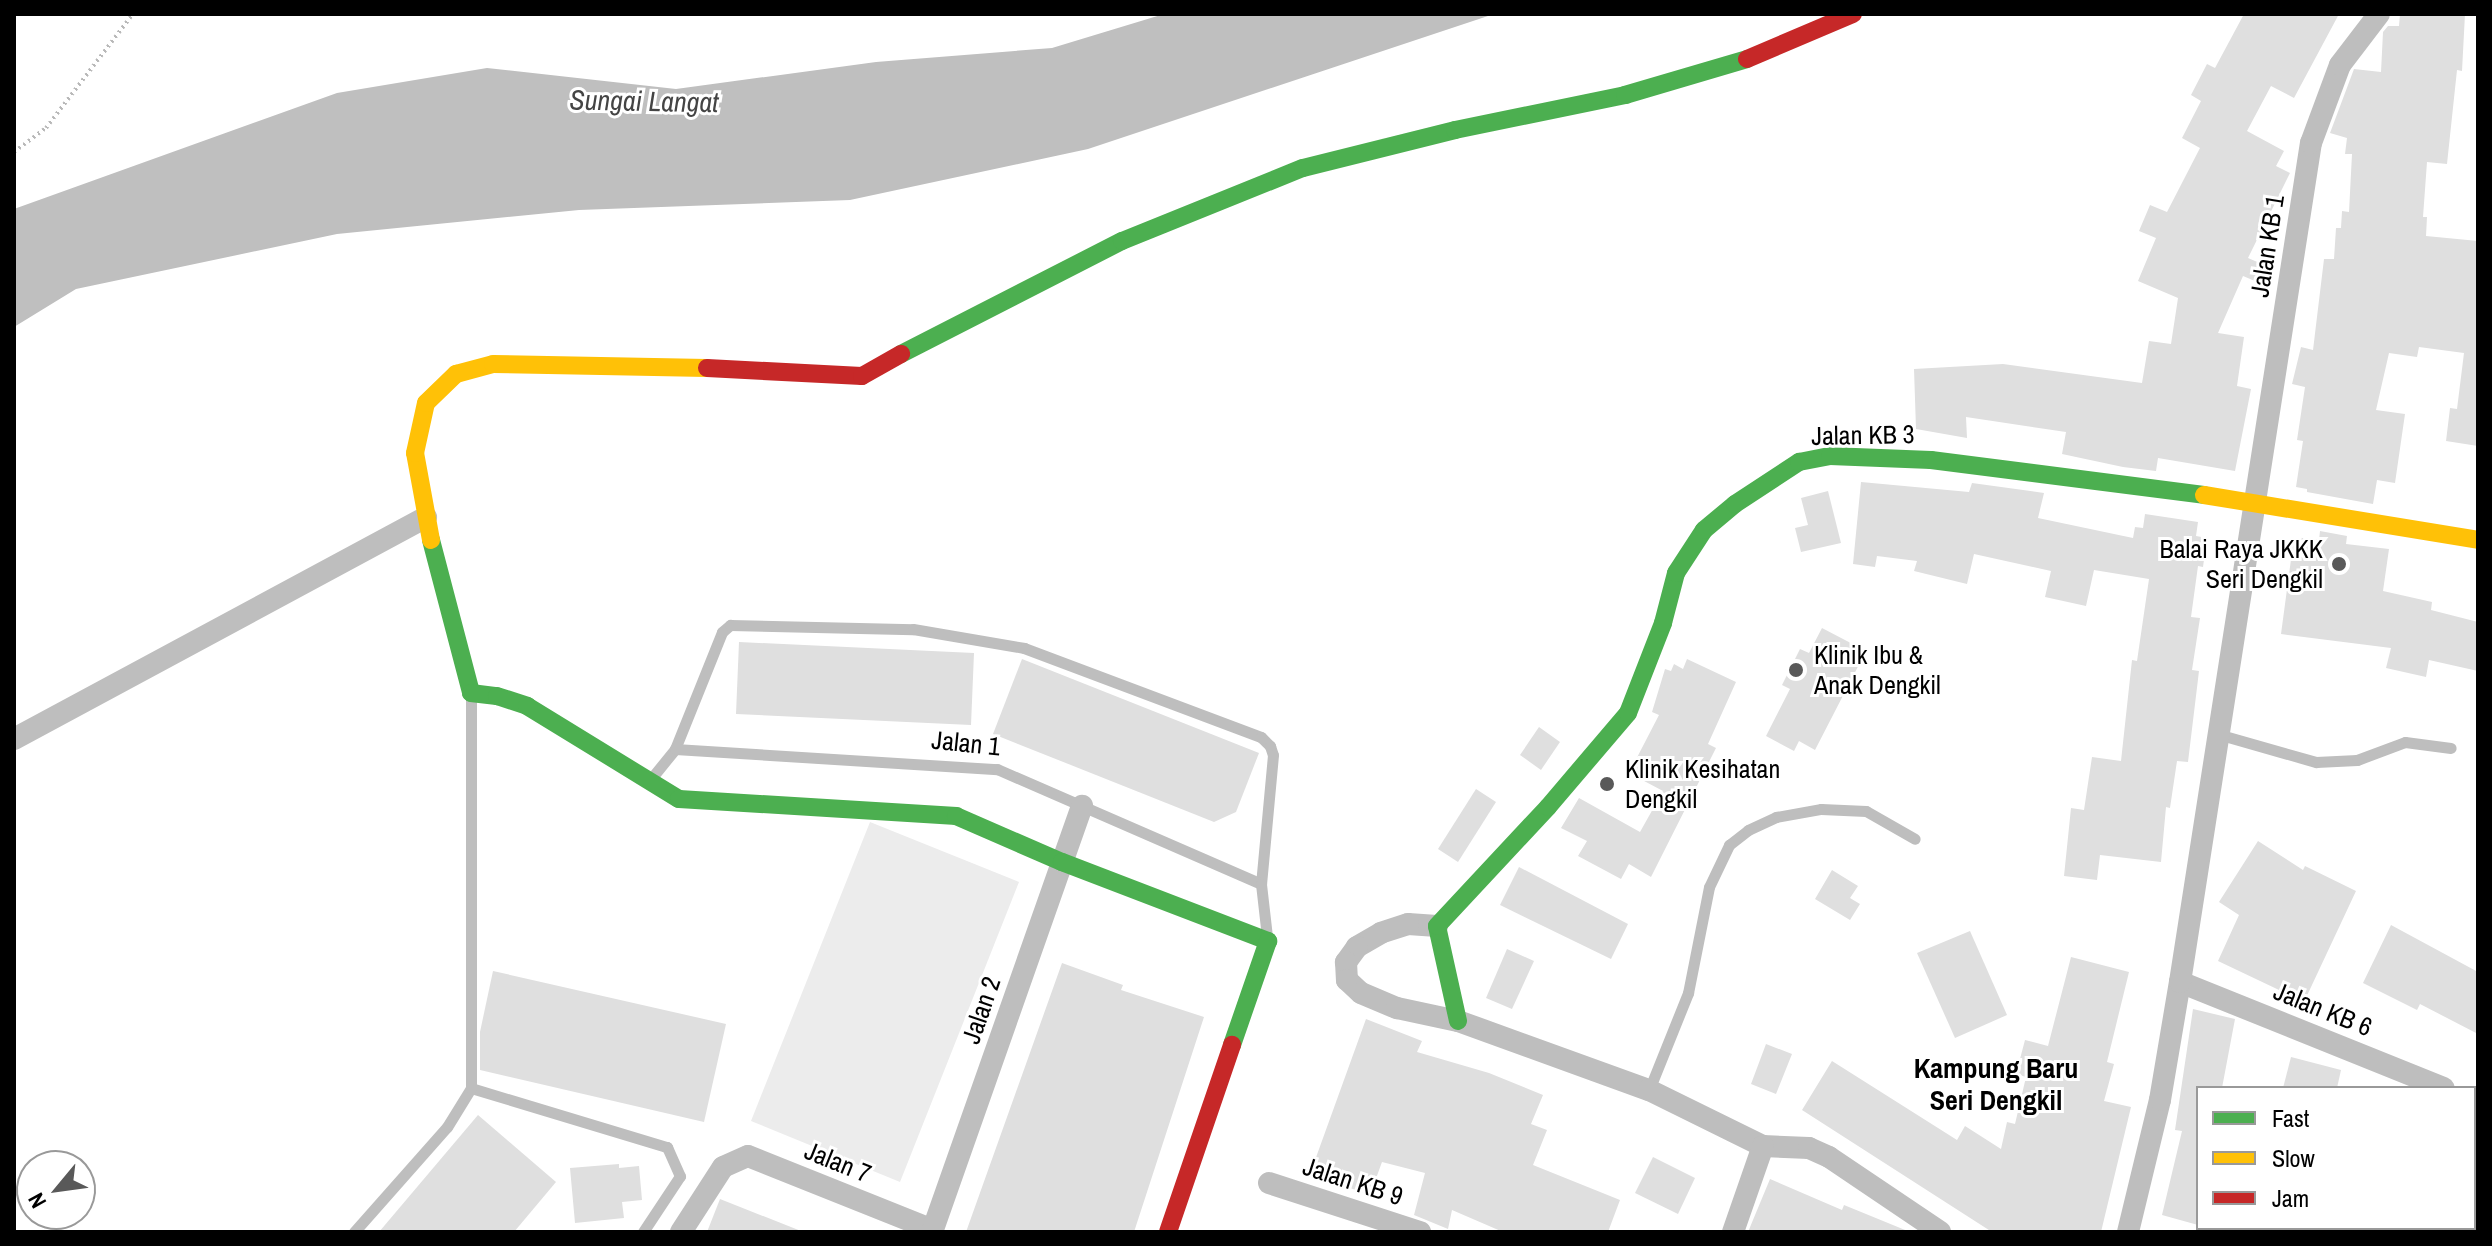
<!DOCTYPE html>
<style>
body{margin:0}
#map{position:relative;width:2492px;height:1246px;overflow:hidden;background:#fff;font-family:"Archivo Narrow",sans-serif}
div>[style]{position:absolute}
[style*='--x']{left:calc(var(--x)*1px);top:calc(var(--y)*1px);width:calc(var(--w)*1px);rotate:calc(var(--a)*1deg)}
.green>*{inset:0;background:#ececec}
.water>*{inset:0;background:#bfbfbf}
.building>*{inset:0;background:#dfdfdf}
.path>*{height:4px;margin-top:-2px;transform-origin:0;background:repeating-linear-gradient(90deg,#b9b9b9 0 2px,transparent 0 6px)}
.lane>*{height:11px;margin:-5.5px;padding:0 5.5px;transform-origin:5.5px;border-radius:5.5px;background:#bebebe}
.street>*{height:22px;margin:-11px;padding:0 11px;transform-origin:11px;border-radius:11px;background:#bebebe}
.fast>*{height:18px;margin:-9px;padding:0 9px;transform-origin:9px;border-radius:9px;background:#4caf50}
.slow>*{height:18px;margin:-9px;padding:0 9px;transform-origin:9px;border-radius:9px;background:#ffc107}
.jam>*{height:18px;margin:-9px;padding:0 9px;transform-origin:9px;border-radius:9px;background:#c62828}
.dots>*{width:22px;height:22px;translate:-50% -50%;box-sizing:border-box;border:4px solid #fff;border-radius:50%}
span{translate:-50% -50%;white-space:nowrap;text-align:center;line-height:1.15;-webkit-text-stroke:6px #fff;paint-order:stroke}
.street-label{font-size:26px;color:#000}
.poi-label{font-size:26px;color:#000}
.right{translate:-100% -50%;text-align:right}
.left{translate:0 -50%;text-align:left}
.water-label{font-size:28px;color:#444;font-style:italic}
.neighbourhood-label{font-size:28px;color:#000;font-weight:700}
.frame{position:absolute;inset:0;border:16px solid #000;pointer-events:none}
.legend{position:absolute;left:2196px;top:1086px;width:280px;height:144px;box-sizing:border-box;background:#fff;border:2px solid #999;margin:0;padding:10px 14px;list-style:none;font-size:24px;color:#000}
.legend li{display:flex;align-items:center;gap:16px;height:40px}
.legend b{width:40px;border:2px solid #999}
.north{position:absolute;left:16px;top:1150px;width:80px;height:80px;box-sizing:border-box;background:#fff;border:2px solid #999;border-radius:50%;rotate:241deg;font-size:22px;font-weight:700;line-height:32px;text-align:center;color:#000}
.north::after{content:'';display:block;margin:auto;width:28px;height:36px;background:#595959;clip-path:polygon(50% 0,100% 100%,50% 72%,0 100%)}
</style>
<div id="map">
<div class="green">
<i style="clip-path:polygon(870px 822px,1019px 882px,900px 1182px,751px 1121px)"></i>
</div>
<div class="water">
<i style="clip-path:polygon(1164px 14px,1494px 14px,1088px 149px,850px 200px,579px 210px,337px 234px,76px 289px,14px 327px,14px 209px,337px 93px,487px 68px,676px 89px,876px 62px,1052px 48px)"></i>
</div>
<div class="building">
<i style="clip-path:polygon(2244px 14px,2339px 14px,2294px 98px,2271px 86px,2247px 131px,2284px 151px,2276px 166px,2290px 173px,2248px 258px,2269px 267px,2262px 284px,2243px 276px,2218px 333px,2244px 337px,2237px 386px,2251px 389px,2235px 471px,2158px 458px,2156px 471px,2123px 467px,2062px 454px,2066px 432px,1966px 417px,1967px 438px,1916px 429px,1914px 369px,2003px 364px,2142px 383px,2149px 341px,2171px 344px,2178px 298px,2138px 281px,2156px 238px,2139px 231px,2150px 205px,2167px 212px,2200px 148px,2182px 138px,2201px 101px,2191px 95px,2207px 64px,2215px 68px)"></i>
<i style="clip-path:polygon(2400px 14px,2465px 14px,2462px 71px,2457px 70px,2447px 164px,2427px 162px,2423px 217px,2427px 217px,2426px 236px,2478px 241px,2478px 446px,2446px 441px,2450px 408px,2457px 409px,2464px 353px,2419px 347px,2417px 357px,2389px 353px,2376px 410px,2405px 414px,2395px 483px,2377px 480px,2373px 504px,2307px 492px,2307px 489px,2296px 487px,2303px 441px,2297px 440px,2305px 387px,2292px 384px,2301px 347px,2313px 350px,2324px 259px,2334px 259px,2336px 228px,2341px 228px,2342px 211px,2349px 212px,2352px 154px,2345px 154px,2347px 138px,2330px 133px,2354px 69px,2381px 72px,2383px 32px,2388px 26px,2399px 26px)"></i>
<i style="clip-path:polygon(1861px 482px,1969px 492px,1972px 483px,2044px 493px,2038px 518px,2133px 538px,2135px 527px,2143px 528px,2145px 514px,2198px 522px,2196px 536px,2207px 538px,2203px 567px,2198px 566px,2191px 617px,2200px 618px,2192px 670px,2199px 671px,2188px 762px,2177px 761px,2170px 808px,2166px 807px,2161px 862px,2100px 855px,2097px 880px,2064px 876px,2071px 808px,2084px 810px,2092px 757px,2121px 761px,2132px 660px,2137px 661px,2149px 579px,2094px 570px,2086px 606px,2045px 597px,2051px 571px,1974px 554px,1967px 584px,1914px 571px,1917px 561px,1877px 556px,1875px 567px,1853px 564px)"></i>
<i style="clip-path:polygon(1828px 491px,1841px 543px,1801px 552px,1795px 528px,1808px 525px,1801px 498px)"></i>
<i style="clip-path:polygon(2320px 531px,2347px 536px,2346px 544px,2389px 549px,2383px 591px,2432px 602px,2431px 610px,2478px 622px,2478px 671px,2429px 660px,2426px 677px,2386px 668px,2391px 648px,2281px 634px,2294px 537px,2319px 540px)"></i>
<i style="clip-path:polygon(1822px 628px,1866px 651px,1815px 750px,1799px 741px,1794px 751px,1766px 736px,1790px 689px,1782px 685px,1800px 649px,1809px 653px)"></i>
<i style="clip-path:polygon(739px 642px,974px 653px,971px 725px,736px 714px)"></i>
<i style="clip-path:polygon(1022px 659px,1259px 753px,1236px 812px,1214px 822px,993px 734px)"></i>
<i style="clip-path:polygon(1687px 659px,1736px 682px,1708px 744px,1716px 748px,1651px 877px,1629px 864px,1621px 879px,1578px 856px,1587px 841px,1561px 828px,1579px 798px,1640px 832px,1663px 791px,1629px 773px,1659px 715px,1652px 712px,1665px 669px,1671px 671px,1674px 664px,1683px 669px)"></i>
<i style="clip-path:polygon(1539px 727px,1560px 742px,1541px 770px,1520px 755px)"></i>
<i style="clip-path:polygon(1476px 789px,1496px 802px,1458px 862px,1438px 849px)"></i>
<i style="clip-path:polygon(2258px 841px,2303px 870px,2305px 866px,2356px 891px,2304px 1002px,2218px 961px,2239px 915px,2219px 902px)"></i>
<i style="clip-path:polygon(1519px 867px,1628px 924px,1611px 959px,1500px 905px)"></i>
<i style="clip-path:polygon(1832px 870px,1858px 886px,1850px 898px,1860px 904px,1850px 920px,1815px 899px)"></i>
<i style="clip-path:polygon(2391px 925px,2478px 972px,2478px 1034px,2420px 1004px,2417px 1010px,2363px 983px)"></i>
<i style="clip-path:polygon(1970px 931px,2007px 1015px,1955px 1038px,1917px 953px)"></i>
<i style="clip-path:polygon(1507px 949px,1534px 961px,1512px 1009px,1486px 998px)"></i>
<i style="clip-path:polygon(2071px 957px,2129px 972px,2107px 1062px,2114px 1064px,2104px 1101px,2131px 1107px,2101px 1232px,1992px 1232px,1802px 1110px,1832px 1061px,1957px 1140px,1965px 1126px,2001px 1149px,2007px 1122px,2015px 1124px,2026px 1077px,2016px 1074px,2025px 1040px,2048px 1046px)"></i>
<i style="clip-path:polygon(1062px 963px,1123px 985px,1121px 990px,1204px 1017px,1134px 1232px,966px 1232px)"></i>
<i style="clip-path:polygon(493px 971px,726px 1024px,704px 1122px,480px 1070px,480px 1032px)"></i>
<i style="clip-path:polygon(2193px 1009px,2235px 1019px,2222px 1088px,2198px 1088px,2198px 1225px,2162px 1215px,2182px 1131px,2175px 1130px)"></i>
<i style="clip-path:polygon(1366px 1019px,1422px 1041px,1417px 1052px,1489px 1073px,1543px 1095px,1531px 1124px,1547px 1130px,1533px 1165px,1620px 1200px,1608px 1232px,1503px 1232px,1452px 1210px,1448px 1229px,1414px 1215px,1425px 1173px,1382px 1162px,1370px 1195px,1310px 1174px)"></i>
<i style="clip-path:polygon(1766px 1044px,1792px 1054px,1776px 1094px,1751px 1084px)"></i>
<i style="clip-path:polygon(2291px 1057px,2341px 1070px,2337px 1088px,2283px 1088px)"></i>
<i style="clip-path:polygon(478px 1115px,556px 1182px,514px 1232px,379px 1232px)"></i>
<i style="clip-path:polygon(1653px 1157px,1695px 1178px,1678px 1214px,1635px 1193px)"></i>
<i style="clip-path:polygon(619px 1164px,619px 1168px,639px 1166px,642px 1200px,622px 1202px,624px 1218px,575px 1223px,570px 1168px)"></i>
<i style="clip-path:polygon(1770px 1179px,1842px 1210px,1844px 1205px,1910px 1232px,1748px 1232px)"></i>
<i style="clip-path:polygon(720px 1199px,801px 1231px,800px 1232px,707px 1232px)"></i>
</div>
<div class="path">
<i style="--x:14;--y:152;--w:40;--a:-37"></i>
<i style="--x:46;--y:128;--w:143;--a:-52.7"></i>
</div>
<div class="lane">
<i style="--x:2221;--y:735;--w:99;--a:15.9"></i>
<i style="--x:2316;--y:762;--w:41;--a:-2.8"></i>
<i style="--x:2357;--y:760;--w:51;--a:-20.6"></i>
<i style="--x:2405;--y:742;--w:46;--a:7.4"></i>
<i style="--x:675;--y:749;--w:126;--a:-68.1"></i>
<i style="--x:722;--y:632;--w:11;--a:-41"></i>
<i style="--x:730;--y:625;--w:183;--a:1.3"></i>
<i style="--x:913;--y:629;--w:113;--a:9.7"></i>
<i style="--x:1024;--y:648;--w:253;--a:20.6"></i>
<i style="--x:1261;--y:737;--w:13;--a:45"></i>
<i style="--x:1270;--y:746;--w:9;--a:72"></i>
<i style="--x:1273;--y:755;--w:130;--a:95.3"></i>
<i style="--x:650;--y:780;--w:40;--a:-51"></i>
<i style="--x:675;--y:749;--w:323;--a:3.6"></i>
<i style="--x:997;--y:769;--w:288;--a:23.5"></i>
<i style="--x:1261;--y:884;--w:53;--a:83.5"></i>
<i style="--x:471;--y:1088;--w:205;--a:16.8"></i>
<i style="--x:667;--y:1147;--w:32;--a:66"></i>
<i style="--x:680;--y:1176;--w:67;--a:123.5"></i>
<i style="--x:1649;--y:1090;--w:105;--a:-68.1"></i>
<i style="--x:1688;--y:993;--w:108;--a:-78.8"></i>
<i style="--x:1709;--y:887;--w:47;--a:-64.5"></i>
<i style="--x:1729;--y:845;--w:24;--a:-38"></i>
<i style="--x:1748;--y:830;--w:31;--a:-25"></i>
<i style="--x:1776;--y:817;--w:46;--a:-10.1"></i>
<i style="--x:1821;--y:809;--w:45;--a:2.5"></i>
<i style="--x:1866;--y:811;--w:56;--a:29.7"></i>
<i style="--x:354;--y:1232;--w:140;--a:-48.5"></i>
<i style="--x:447;--y:1127;--w:46;--a:-58.4"></i>
<i style="--x:471;--y:1088;--w:394;--a:-90"></i>
</div>
<div class="street">
<i style="--x:14;--y:739;--w:468;--a:-28.3"></i>
<i style="--x:1437;--y:926;--w:29;--a:-176"></i>
<i style="--x:1408;--y:924;--w:28;--a:162"></i>
<i style="--x:1381;--y:933;--w:28;--a:150"></i>
<i style="--x:1357;--y:947;--w:19;--a:126"></i>
<i style="--x:1346;--y:962;--w:18;--a:87"></i>
<i style="--x:1347;--y:980;--w:19;--a:43"></i>
<i style="--x:1361;--y:993;--w:39;--a:23"></i>
<i style="--x:1397;--y:1008;--w:62;--a:12"></i>
<i style="--x:1458;--y:1021;--w:203;--a:19.9"></i>
<i style="--x:1649;--y:1090;--w:127;--a:26.2"></i>
<i style="--x:1763;--y:1146;--w:46;--a:2.5"></i>
<i style="--x:1809;--y:1148;--w:22;--a:24"></i>
<i style="--x:1829;--y:1157;--w:134;--a:34"></i>
<i style="--x:2180;--y:982;--w:284;--a:21.9"></i>
<i style="--x:2474;--y:1100;--w:4;--a:27"></i>
<i style="--x:1269;--y:1183;--w:159;--a:18"></i>
<i style="--x:681;--y:1232;--w:77;--a:-57.1"></i>
<i style="--x:723;--y:1167;--w:27;--a:-24"></i>
<i style="--x:748;--y:1156;--w:199;--a:21.8"></i>
<i style="--x:932;--y:1232;--w:452;--a:-70.6"></i>
<i style="--x:1733;--y:1232;--w:91;--a:-70.8"></i>
<i style="--x:2128;--y:1232;--w:136;--a:-76.4"></i>
<i style="--x:2160;--y:1100;--w:120;--a:-80.4"></i>
<i style="--x:2180;--y:982;--w:849;--a:-81.13"></i>
<i style="--x:2311;--y:143;--w:83;--a:-69.6"></i>
<i style="--x:2340;--y:65;--w:64;--a:-52.6"></i>
</div>
<div class="fast">
<i style="--x:901;--y:354;--w:248;--a:-27.1"></i>
<i style="--x:1122;--y:241;--w:195;--a:-22"></i>
<i style="--x:1303;--y:168;--w:157;--a:-14"></i>
<i style="--x:1455;--y:130;--w:174;--a:-11.6"></i>
<i style="--x:1625;--y:95;--w:127;--a:-16.4"></i>
<i style="--x:431;--y:540;--w:158;--a:75.3"></i>
<i style="--x:471;--y:693;--w:26;--a:7"></i>
<i style="--x:497;--y:696;--w:32;--a:18"></i>
<i style="--x:527;--y:706;--w:178;--a:31.5"></i>
<i style="--x:679;--y:799;--w:278;--a:3.5"></i>
<i style="--x:956;--y:816;--w:116;--a:23.5"></i>
<i style="--x:1062;--y:862;--w:221;--a:21"></i>
<i style="--x:1268;--y:941;--w:110;--a:109.1"></i>
<i style="--x:1458;--y:1021;--w:97;--a:-102.5"></i>
<i style="--x:1437;--y:926;--w:163;--a:-47"></i>
<i style="--x:1548;--y:807;--w:123;--a:-49.6"></i>
<i style="--x:1628;--y:713;--w:97;--a:-68.7"></i>
<i style="--x:1663;--y:623;--w:52;--a:-75.4"></i>
<i style="--x:1676;--y:573;--w:51;--a:-56.9"></i>
<i style="--x:1704;--y:530;--w:40;--a:-40"></i>
<i style="--x:1735;--y:504;--w:77;--a:-33.3"></i>
<i style="--x:1799;--y:462;--w:32;--a:-11"></i>
<i style="--x:1830;--y:456;--w:101;--a:2.3"></i>
<i style="--x:1931;--y:460;--w:275;--a:7.3"></i>
</div>
<div class="slow">
<i style="--x:2204;--y:495;--w:278;--a:9.3"></i>
<i style="--x:431;--y:540;--w:88;--a:-100.4"></i>
<i style="--x:415;--y:453;--w:51;--a:-77.6"></i>
<i style="--x:426;--y:403;--w:42;--a:-44"></i>
<i style="--x:456;--y:374;--w:38;--a:-15"></i>
<i style="--x:493;--y:364;--w:214;--a:1.1"></i>
</div>
<div class="jam">
<i style="--x:1747;--y:59;--w:115;--a:-23"></i>
<i style="--x:707;--y:368;--w:155;--a:3"></i>
<i style="--x:862;--y:376;--w:45;--a:-29.4"></i>
<i style="--x:1168;--y:1232;--w:198;--a:-71.1"></i>
</div>
<div class="dots">
<i style="left:2339px;top:564px;background:#595959"></i>
<i style="left:1796px;top:670px;background:#595959"></i>
<i style="left:1607px;top:784px;background:#595959"></i>
</div>
<div class="street-label">
<span style="left:2267px;top:246px;rotate:-81deg">Jalan KB 1</span>
<span style="left:1863px;top:435px;rotate:-1deg">Jalan KB 3</span>
<span style="left:966px;top:743px;rotate:6deg">Jalan 1</span>
<span style="left:2323px;top:1009px;rotate:22deg">Jalan KB 6</span>
<span style="left:981px;top:1010px;rotate:-71deg">Jalan 2</span>
<span style="left:838px;top:1162px;rotate:22deg">Jalan 7</span>
<span style="left:1353px;top:1181px;rotate:18deg">Jalan KB 9</span>
</div>
<div class="poi-label">
<span class="right" style="left:2323px;top:564px">Balai Raya JKKK<br>Seri Dengkil</span>
<span class="left" style="left:1814px;top:670px">Klinik Ibu &amp;<br>Anak Dengkil</span>
<span class="left" style="left:1625px;top:784px">Klinik Kesihatan<br>Dengkil</span>
</div>
<div class="water-label">
<span style="left:644px;top:101px;rotate:1deg">Sungai Langat</span>
</div>
<div class="neighbourhood-label">
<span style="left:1996px;top:1084px">Kampung Baru<br>Seri Dengkil</span>
</div>
<div class="frame"></div>
<ul class="legend">
<li><b style="height:10px;background:#4caf50"></b>Fast</li>
<li><b style="height:10px;background:#ffc107"></b>Slow</li>
<li><b style="height:10px;background:#c62828"></b>Jam</li>
</ul>
<div class="north">N</div>
</div>
